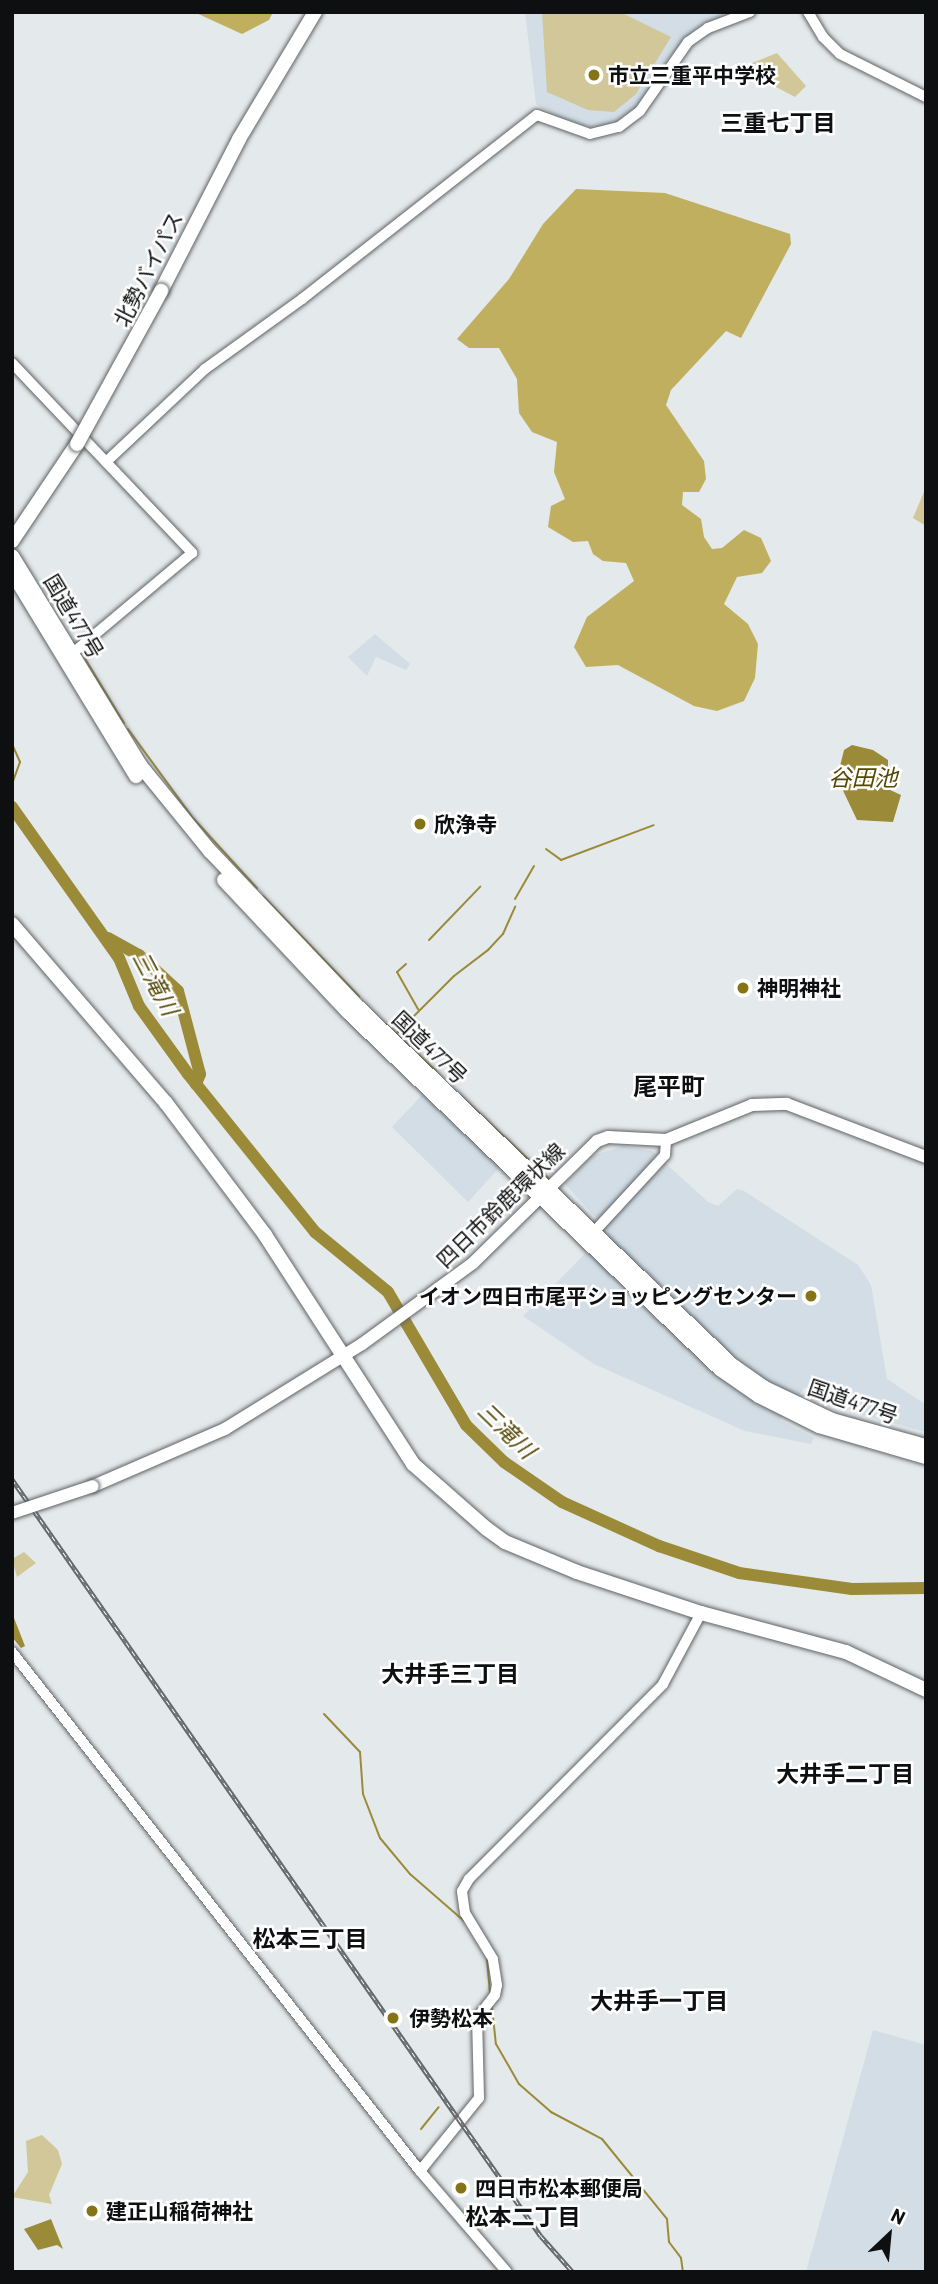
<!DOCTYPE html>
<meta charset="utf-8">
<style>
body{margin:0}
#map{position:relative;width:938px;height:2284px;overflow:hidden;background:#e4e9ec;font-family:Barlow,"Noto Sans JP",sans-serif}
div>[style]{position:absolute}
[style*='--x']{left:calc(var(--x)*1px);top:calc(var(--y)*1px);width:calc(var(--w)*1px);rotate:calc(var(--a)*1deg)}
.built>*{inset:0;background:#d2dde5}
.green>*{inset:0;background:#d1c798}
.forest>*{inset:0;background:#bfaf5e}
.water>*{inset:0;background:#9b8b39}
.stream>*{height:2px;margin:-1px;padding:0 1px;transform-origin:1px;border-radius:1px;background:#9b8b39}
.river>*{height:12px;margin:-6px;padding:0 6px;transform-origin:6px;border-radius:6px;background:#9b8b39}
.roads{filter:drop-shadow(0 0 2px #5f6365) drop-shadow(0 0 2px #5f6365)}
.secondary>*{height:10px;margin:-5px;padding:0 5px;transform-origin:5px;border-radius:5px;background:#fff}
.primary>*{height:12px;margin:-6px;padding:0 6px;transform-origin:6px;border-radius:6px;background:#fff}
.highway>*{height:14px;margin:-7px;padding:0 7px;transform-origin:7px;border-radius:7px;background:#fff}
.rail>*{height:4.5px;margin-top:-2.25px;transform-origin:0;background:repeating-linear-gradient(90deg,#fff 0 5px,#656869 0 10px);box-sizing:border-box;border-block:2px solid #656869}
.bridges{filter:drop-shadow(0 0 2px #5f6365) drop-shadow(0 0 2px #5f6365)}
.primary-bridge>*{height:12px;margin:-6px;padding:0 6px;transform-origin:6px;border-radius:6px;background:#fff}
.highway-bridge>*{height:14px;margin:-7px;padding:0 7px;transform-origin:7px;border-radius:7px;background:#fff}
.dots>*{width:19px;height:19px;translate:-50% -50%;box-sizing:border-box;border:4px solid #fff;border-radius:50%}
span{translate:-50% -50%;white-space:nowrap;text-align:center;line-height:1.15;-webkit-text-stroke:5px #fff;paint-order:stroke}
.poi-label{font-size:21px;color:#0e0f10;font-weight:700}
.left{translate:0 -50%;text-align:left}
.right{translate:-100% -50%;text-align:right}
.street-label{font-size:21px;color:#0e0f10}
.neighbourhood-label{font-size:23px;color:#0e0f10;font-weight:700}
.water-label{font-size:23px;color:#554907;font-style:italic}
.quarter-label{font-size:24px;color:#0e0f10;font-weight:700}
.frame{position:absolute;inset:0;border:14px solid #0e0f10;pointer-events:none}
.north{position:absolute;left:854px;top:2200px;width:70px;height:70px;-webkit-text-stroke:5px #fff;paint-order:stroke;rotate:26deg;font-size:19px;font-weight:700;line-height:28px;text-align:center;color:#0e0f10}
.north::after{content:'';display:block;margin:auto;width:24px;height:32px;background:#0e0f10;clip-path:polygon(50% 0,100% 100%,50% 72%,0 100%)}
</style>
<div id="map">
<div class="built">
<i style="clip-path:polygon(525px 12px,736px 12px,697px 28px,668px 58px,636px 109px,613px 125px,597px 128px,567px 122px,536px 104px)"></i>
<i style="clip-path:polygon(375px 634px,410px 664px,406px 670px,376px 657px,367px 676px,348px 657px)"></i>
<i style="clip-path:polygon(423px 1094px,500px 1167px,468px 1202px,392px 1127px)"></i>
<i style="clip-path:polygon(623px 1146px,652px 1151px,708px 1202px,718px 1206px,737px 1189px,744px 1191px,858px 1265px,871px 1285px,887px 1379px,926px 1405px,926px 1432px,859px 1414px,805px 1387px,780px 1420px,814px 1438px,811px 1444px,745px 1431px,594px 1364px,523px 1316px,608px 1231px,565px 1184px,592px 1156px)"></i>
<i style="clip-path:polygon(873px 2030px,926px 2045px,926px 2272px,806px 2272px)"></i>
</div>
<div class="green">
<i style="clip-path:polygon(542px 12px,620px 12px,671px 37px,636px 94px,614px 112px,588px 110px,547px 92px)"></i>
<i style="clip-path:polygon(777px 53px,806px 86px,795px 97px,740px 68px)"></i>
<i style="clip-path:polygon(926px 487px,926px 526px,913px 518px)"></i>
<i style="clip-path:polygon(24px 1552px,36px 1563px,17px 1577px,12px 1559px)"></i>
<i style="clip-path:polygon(42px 2135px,58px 2150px,62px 2164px,49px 2195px,52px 2204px,12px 2197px,28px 2172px,26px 2141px)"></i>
</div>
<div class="forest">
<i style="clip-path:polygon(194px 12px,273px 12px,269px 20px,242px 34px)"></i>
<i style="clip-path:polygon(576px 189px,665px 193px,790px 234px,791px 244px,741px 338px,726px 331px,671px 390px,666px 405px,704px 461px,706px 479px,699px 492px,683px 492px,682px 505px,701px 519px,704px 537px,712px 549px,722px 548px,744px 530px,761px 538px,771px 561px,762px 573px,737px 577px,724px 604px,748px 624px,758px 644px,755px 678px,744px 701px,717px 711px,694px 706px,618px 665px,586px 667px,574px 647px,587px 617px,634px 581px,626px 563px,603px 561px,593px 554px,588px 541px,573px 542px,548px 527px,551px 506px,565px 499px,554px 472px,557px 442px,532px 432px,519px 413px,517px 379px,499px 348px,469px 348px,457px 339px,509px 279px,543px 224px)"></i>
</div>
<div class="water">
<i style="clip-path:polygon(852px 745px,873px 750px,888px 760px,888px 789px,901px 795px,893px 822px,857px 820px,837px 778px,844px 750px)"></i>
<i style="clip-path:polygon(12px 1574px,14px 1618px,25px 1646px,21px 1648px,12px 1637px)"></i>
<i style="clip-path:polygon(51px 2219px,63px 2249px,57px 2245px,38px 2250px,24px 2229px)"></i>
</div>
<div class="stream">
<i style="--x:84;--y:657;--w:77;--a:58.8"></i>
<i style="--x:128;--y:729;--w:110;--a:53.9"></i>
<i style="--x:193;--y:818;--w:95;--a:47.6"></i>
<i style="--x:12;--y:744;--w:20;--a:66"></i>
<i style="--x:20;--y:762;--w:23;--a:110"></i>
<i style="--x:546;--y:849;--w:19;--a:36"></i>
<i style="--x:561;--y:860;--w:99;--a:-20.6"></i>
<i style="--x:263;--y:896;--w:139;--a:46.2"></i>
<i style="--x:515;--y:899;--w:38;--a:-60"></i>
<i style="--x:429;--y:940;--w:74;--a:-46.1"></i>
<i style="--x:406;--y:964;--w:12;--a:138"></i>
<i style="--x:397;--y:972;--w:43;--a:60.4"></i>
<i style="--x:386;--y:1024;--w:69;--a:43.2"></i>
<i style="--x:396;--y:1034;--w:82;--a:-45"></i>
<i style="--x:454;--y:976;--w:43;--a:-37.4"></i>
<i style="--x:488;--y:950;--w:22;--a:-47"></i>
<i style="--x:503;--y:934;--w:30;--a:-66"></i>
<i style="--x:460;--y:1095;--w:122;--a:43.3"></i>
<i style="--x:324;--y:1714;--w:52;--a:46.5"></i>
<i style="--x:360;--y:1752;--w:42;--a:85.9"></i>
<i style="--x:363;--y:1794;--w:47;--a:68.9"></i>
<i style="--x:380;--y:1838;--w:47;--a:50.2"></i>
<i style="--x:410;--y:1874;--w:72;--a:41"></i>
<i style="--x:487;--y:1959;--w:32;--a:85"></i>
<i style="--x:492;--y:2007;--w:37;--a:84"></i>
<i style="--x:496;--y:2044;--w:46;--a:60.1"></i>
<i style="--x:519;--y:2084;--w:43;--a:41.2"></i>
<i style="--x:551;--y:2112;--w:58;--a:27.9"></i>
<i style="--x:602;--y:2139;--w:103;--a:50.9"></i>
<i style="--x:667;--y:2219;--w:23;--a:85"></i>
<i style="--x:669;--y:2242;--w:20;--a:53"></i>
<i style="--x:681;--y:2258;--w:14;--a:82"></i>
<i style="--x:421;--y:2129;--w:28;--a:-51"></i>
</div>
<div class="river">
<i style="--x:12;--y:807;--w:185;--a:54.7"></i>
<i style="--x:119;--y:958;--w:52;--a:67.4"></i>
<i style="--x:139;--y:1006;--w:84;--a:54.2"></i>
<i style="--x:188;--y:1074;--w:203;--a:51.2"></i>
<i style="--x:315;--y:1232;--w:94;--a:39.4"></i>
<i style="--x:388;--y:1292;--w:154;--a:59.6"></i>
<i style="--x:466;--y:1425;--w:53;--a:44.2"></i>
<i style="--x:504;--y:1462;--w:70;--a:34.6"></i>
<i style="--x:562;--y:1502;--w:107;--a:24.4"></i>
<i style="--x:659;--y:1546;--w:84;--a:18.6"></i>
<i style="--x:739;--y:1573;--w:114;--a:8.1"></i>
<i style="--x:852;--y:1589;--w:74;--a:-0.8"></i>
<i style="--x:108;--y:938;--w:35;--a:29"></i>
<i style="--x:139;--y:955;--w:53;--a:42.7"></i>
<i style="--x:178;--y:991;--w:86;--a:75.2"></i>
<i style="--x:200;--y:1074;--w:11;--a:112"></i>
</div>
<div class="roads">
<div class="secondary">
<i style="--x:808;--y:12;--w:29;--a:59"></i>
<i style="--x:823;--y:37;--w:24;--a:45"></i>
<i style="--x:840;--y:54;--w:96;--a:26.6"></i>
<i style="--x:12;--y:363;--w:262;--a:46.5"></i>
<i style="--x:192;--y:553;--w:163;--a:140"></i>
<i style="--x:106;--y:462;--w:136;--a:-43.2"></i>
<i style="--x:205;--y:369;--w:120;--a:-35.8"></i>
<i style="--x:302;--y:299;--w:298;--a:-38.1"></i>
<i style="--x:537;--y:115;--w:56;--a:19.7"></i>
<i style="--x:590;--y:134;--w:30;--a:-14"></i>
<i style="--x:619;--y:127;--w:26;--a:-37"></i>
<i style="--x:640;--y:111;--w:84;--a:-55.2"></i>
<i style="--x:688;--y:42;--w:24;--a:-35"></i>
<i style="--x:708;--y:28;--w:45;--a:-20.9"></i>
<i style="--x:593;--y:1233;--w:106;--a:-47.3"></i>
<i style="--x:665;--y:1155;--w:15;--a:-86"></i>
<i style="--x:12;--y:1652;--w:660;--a:51.83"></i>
<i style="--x:420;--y:2171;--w:133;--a:49.3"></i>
<i style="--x:420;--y:2171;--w:94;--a:-51.1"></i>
<i style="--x:479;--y:2098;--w:80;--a:-91.4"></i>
<i style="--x:477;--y:2018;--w:29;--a:-52"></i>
<i style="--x:495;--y:1995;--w:10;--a:-79"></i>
<i style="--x:497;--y:1985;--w:26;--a:-99"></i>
<i style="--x:493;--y:1959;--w:54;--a:-121.3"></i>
<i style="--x:465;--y:1913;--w:22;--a:-98"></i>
<i style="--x:462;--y:1891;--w:14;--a:-60"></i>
<i style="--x:469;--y:1879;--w:275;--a:-45.1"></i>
<i style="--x:663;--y:1684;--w:81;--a:-61.8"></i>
</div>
<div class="primary">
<i style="--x:93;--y:1486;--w:144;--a:-23.4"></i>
<i style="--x:225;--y:1429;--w:161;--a:-31.8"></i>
<i style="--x:362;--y:1344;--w:137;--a:-36.1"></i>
<i style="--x:473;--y:1263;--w:174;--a:-44.5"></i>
<i style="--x:597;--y:1141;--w:12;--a:-20"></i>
<i style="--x:608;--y:1137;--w:58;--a:3"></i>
<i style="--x:666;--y:1140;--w:93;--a:-22.1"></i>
<i style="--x:752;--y:1105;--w:35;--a:-2"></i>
<i style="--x:787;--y:1104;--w:149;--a:20.9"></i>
</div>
<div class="highway">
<i style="--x:161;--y:291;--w:171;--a:-62.8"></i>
<i style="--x:239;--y:139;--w:148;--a:-59.1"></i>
<i style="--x:12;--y:541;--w:117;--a:-56.2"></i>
<i style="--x:12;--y:556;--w:245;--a:58.5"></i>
<i style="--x:140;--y:765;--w:111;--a:50.9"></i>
<i style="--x:210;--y:851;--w:212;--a:46.5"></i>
<i style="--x:356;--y:1005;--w:521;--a:43.75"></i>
<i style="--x:732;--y:1365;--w:40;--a:34.9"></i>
<i style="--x:765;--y:1388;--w:74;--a:25.5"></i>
<i style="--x:832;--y:1420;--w:98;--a:15.5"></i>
<i style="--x:12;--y:572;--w:239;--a:58.7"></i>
<i style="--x:224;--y:880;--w:181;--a:46.8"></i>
<i style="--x:348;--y:1012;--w:516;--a:43.82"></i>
<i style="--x:720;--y:1369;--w:47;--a:34.7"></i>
<i style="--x:759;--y:1396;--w:67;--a:26.6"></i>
<i style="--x:819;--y:1426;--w:111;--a:16.2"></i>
<i style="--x:12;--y:924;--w:236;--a:49.3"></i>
<i style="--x:166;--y:1103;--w:165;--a:53.1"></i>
<i style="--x:265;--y:1235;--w:273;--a:57.1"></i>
<i style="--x:413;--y:1464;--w:98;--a:41.3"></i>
<i style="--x:487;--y:1529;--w:22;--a:36"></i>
<i style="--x:505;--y:1542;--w:78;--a:22.6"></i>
<i style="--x:577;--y:1572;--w:131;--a:18.3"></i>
<i style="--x:701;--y:1613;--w:150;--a:15.1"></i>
<i style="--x:846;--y:1652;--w:89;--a:25.4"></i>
</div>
</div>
<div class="rail">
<i style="--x:12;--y:1479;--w:779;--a:55.09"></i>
<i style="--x:458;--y:2118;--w:144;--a:54.9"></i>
<i style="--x:541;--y:2236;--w:48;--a:48.4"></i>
</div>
<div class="bridges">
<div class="primary-bridge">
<i style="--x:12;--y:1513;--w:85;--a:-18.4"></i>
</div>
<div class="highway-bridge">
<i style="--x:77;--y:444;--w:175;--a:-61.2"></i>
</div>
</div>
<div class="dots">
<i style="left:594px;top:75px;background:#857315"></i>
<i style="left:420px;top:824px;background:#857315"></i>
<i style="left:743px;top:988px;background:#857315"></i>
<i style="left:811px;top:1296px;background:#857315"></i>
<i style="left:393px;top:2018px;background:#857315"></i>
<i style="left:461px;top:2188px;background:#857315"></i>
<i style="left:92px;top:2211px;background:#857315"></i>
</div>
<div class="poi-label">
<span class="left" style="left:608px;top:75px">市立三重平中学校</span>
<span class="left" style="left:434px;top:824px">欣浄寺</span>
<span class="left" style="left:757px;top:988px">神明神社</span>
<span class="right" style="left:797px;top:1296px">イオン四日市尾平ショッピングセンター</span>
<span class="left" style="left:409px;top:2018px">伊勢松本</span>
<span class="left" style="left:475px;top:2188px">四日市松本郵便局</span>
<span class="left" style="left:106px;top:2211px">建正山稲荷神社</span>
</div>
<div class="street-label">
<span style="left:148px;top:269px;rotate:-63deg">北勢バイパス</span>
<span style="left:74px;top:616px;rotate:59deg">国道477号</span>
<span style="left:430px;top:1047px;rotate:44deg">国道477号</span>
<span style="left:500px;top:1205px;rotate:-44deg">四日市鈴鹿環状線</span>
<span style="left:853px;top:1401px;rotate:19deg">国道477号</span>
</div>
<div class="neighbourhood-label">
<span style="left:778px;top:122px">三重七丁目</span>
<span style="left:450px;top:1673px">大井手三丁目</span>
<span style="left:845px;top:1773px">大井手二丁目</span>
<span style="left:310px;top:1938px">松本三丁目</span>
<span style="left:659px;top:2000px">大井手一丁目</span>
<span style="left:523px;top:2216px">松本二丁目</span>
</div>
<div class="water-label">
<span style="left:863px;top:777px">谷田池</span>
<span style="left:156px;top:983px;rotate:62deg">三滝川</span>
<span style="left:507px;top:1430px;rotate:44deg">三滝川</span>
</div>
<div class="quarter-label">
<span style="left:669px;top:1086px">尾平町</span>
</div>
<div class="frame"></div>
<div class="north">N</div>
</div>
